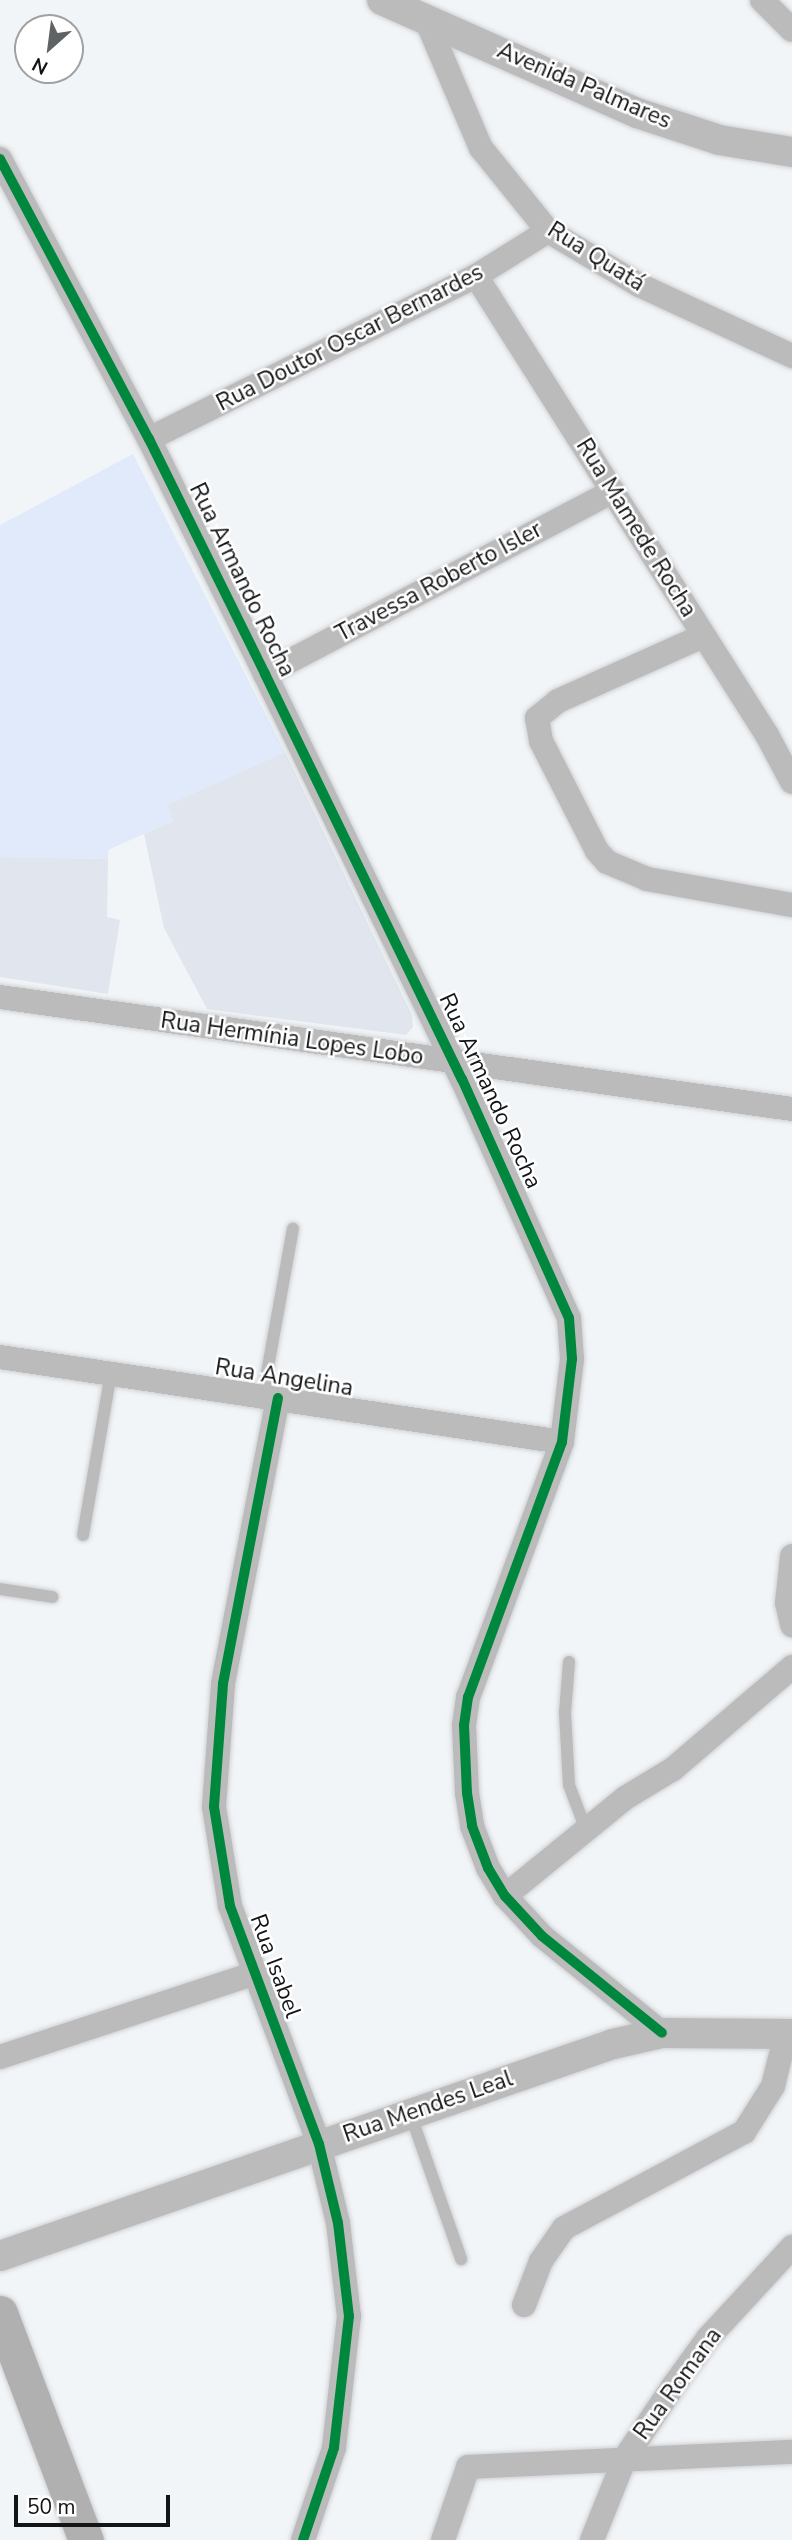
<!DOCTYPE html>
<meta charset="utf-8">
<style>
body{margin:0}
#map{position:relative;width:792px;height:2540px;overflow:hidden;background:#f2f5f8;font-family:"Nunito Sans",sans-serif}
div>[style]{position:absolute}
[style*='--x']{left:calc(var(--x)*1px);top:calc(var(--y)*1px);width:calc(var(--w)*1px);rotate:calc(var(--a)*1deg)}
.built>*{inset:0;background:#e0e5ee}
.green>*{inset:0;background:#e1eafa}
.roads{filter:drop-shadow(0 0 2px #cfd1d3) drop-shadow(0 0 2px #cfd1d3)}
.service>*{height:12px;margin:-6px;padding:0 6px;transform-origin:6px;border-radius:6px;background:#bcbbbb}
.minor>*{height:24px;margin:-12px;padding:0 12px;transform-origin:12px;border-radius:12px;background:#bcbbbb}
.tertiary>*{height:30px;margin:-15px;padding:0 15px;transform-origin:15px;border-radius:15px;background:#bcbbbb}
.secondary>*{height:35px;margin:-17.5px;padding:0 17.5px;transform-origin:17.5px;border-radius:17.5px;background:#b0b0b0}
.cycleway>*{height:10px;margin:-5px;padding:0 5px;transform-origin:5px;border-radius:5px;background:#00873e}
span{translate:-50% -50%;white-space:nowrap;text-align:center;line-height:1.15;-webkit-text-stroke:5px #fff;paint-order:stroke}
.street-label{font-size:23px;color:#121416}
.north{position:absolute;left:14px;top:14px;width:70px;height:70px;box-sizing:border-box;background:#fff;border:2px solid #a0a1a2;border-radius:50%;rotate:208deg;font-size:19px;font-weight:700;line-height:28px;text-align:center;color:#121416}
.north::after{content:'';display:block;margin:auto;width:24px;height:32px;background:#606365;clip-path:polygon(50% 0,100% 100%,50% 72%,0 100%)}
.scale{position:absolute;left:14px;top:2495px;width:156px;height:32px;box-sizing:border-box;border:4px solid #121416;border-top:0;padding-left:9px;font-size:21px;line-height:24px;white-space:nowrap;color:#121416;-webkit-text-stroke:5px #fff;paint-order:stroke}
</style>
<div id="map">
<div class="built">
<i style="clip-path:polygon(285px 752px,412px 1015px,413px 1027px,406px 1035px,207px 1009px,164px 928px,144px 834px,173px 821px,167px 805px)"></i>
<i style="clip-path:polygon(0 857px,108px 859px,107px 917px,120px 920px,108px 994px,0 977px)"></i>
</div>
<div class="green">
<i style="clip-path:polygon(133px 454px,285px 752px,168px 805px,173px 821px,108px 850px,108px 859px,0 857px,0 525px)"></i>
</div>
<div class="roads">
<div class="service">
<i style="--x:263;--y:1395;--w:169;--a:-79.8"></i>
<i style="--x:83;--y:1535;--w:164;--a:-80.2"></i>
<i style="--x:0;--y:1589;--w:53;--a:8.7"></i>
<i style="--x:569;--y:1662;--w:51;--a:94.5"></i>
<i style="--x:565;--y:1713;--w:72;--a:86.8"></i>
<i style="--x:569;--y:1785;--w:48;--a:69.3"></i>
<i style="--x:410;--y:2113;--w:155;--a:70.7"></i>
</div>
<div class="minor">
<i style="--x:762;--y:0;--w:42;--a:45"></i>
<i style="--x:425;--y:17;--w:142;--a:66.9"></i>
<i style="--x:481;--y:148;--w:107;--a:51.1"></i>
<i style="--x:548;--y:231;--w:106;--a:30.7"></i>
<i style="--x:639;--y:285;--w:169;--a:24.9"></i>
<i style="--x:0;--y:159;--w:317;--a:62"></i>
<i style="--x:149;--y:439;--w:262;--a:63.7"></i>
<i style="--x:265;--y:674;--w:450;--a:64.1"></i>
<i style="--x:462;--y:1079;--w:262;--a:65.9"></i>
<i style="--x:569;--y:1318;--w:41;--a:85.8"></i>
<i style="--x:572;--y:1359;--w:84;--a:96.9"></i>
<i style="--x:562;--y:1442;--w:272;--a:110.2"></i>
<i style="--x:468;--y:1697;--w:28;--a:98"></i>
<i style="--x:464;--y:1725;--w:68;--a:87.5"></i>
<i style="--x:467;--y:1793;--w:33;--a:81"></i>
<i style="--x:472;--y:1826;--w:45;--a:69.1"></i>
<i style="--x:488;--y:1868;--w:33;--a:59"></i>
<i style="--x:505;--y:1896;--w:54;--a:47.2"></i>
<i style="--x:542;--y:1936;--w:154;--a:38.9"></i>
<i style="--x:476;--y:276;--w:543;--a:57.63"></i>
<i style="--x:767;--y:735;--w:53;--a:62"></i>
<i style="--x:149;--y:439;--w:365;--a:-26.5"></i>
<i style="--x:476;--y:276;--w:85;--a:-32"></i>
<i style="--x:703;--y:636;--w:159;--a:155.9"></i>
<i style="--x:558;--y:701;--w:27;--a:141"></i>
<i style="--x:537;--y:718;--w:23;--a:80"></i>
<i style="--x:541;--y:741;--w:123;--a:63"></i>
<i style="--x:597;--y:851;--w:15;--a:48"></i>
<i style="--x:607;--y:862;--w:43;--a:23"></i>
<i style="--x:647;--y:879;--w:147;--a:10.2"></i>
<i style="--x:265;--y:674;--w:393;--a:-27.7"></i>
<i style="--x:0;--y:997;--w:800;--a:8.05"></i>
<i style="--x:0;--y:1357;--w:568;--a:8.6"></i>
<i style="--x:278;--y:1398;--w:291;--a:100.9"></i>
<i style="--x:223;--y:1684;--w:123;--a:94.2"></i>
<i style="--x:214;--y:1807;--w:100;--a:80.8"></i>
<i style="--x:230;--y:1906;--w:254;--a:69.5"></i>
<i style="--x:319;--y:2144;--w:81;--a:76.5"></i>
<i style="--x:338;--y:2223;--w:94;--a:83.3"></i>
<i style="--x:349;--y:2316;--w:133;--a:96.5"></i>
<i style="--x:334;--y:2448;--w:97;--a:108.6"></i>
<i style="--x:792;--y:1556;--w:47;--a:96.1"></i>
<i style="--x:787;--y:1603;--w:23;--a:77"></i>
<i style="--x:505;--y:1896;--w:155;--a:-39.2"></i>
<i style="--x:625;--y:1798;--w:56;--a:-31.1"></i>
<i style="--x:673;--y:1769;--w:157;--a:-40.6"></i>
<i style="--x:0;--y:2057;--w:268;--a:-18.2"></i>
<i style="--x:524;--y:2305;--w:47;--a:-68.9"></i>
<i style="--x:541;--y:2261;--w:40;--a:-55.1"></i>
<i style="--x:564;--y:2228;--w:204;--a:-28.1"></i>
<i style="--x:744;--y:2132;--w:54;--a:-57.8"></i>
<i style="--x:773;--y:2086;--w:54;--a:-76"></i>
<i style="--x:443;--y:2540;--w:77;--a:-71.1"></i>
<i style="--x:468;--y:2467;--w:324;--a:-2.7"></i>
<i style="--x:592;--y:2540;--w:88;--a:-68.1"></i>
<i style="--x:625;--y:2458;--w:88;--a:-56.1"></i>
<i style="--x:674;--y:2385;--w:58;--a:-54.1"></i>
<i style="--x:708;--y:2338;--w:124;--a:-47.3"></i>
</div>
<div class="tertiary">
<i style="--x:382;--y:0;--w:279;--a:23.9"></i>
<i style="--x:637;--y:113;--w:86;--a:18.2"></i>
<i style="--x:719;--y:140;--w:74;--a:9.3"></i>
<i style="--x:0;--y:2256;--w:649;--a:-19.08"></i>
<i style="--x:613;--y:2044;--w:50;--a:-12.7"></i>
<i style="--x:662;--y:2033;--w:130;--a:0.4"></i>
</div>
<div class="secondary">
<i style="--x:0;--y:2313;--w:243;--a:69.3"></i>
</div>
</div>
<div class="cycleway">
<i style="--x:0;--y:159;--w:317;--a:62"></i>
<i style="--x:149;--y:439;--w:262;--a:63.7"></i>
<i style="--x:265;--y:674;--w:450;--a:64.1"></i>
<i style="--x:462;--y:1079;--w:262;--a:65.9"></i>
<i style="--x:569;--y:1318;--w:41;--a:85.8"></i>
<i style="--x:572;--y:1359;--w:84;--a:96.9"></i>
<i style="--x:562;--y:1442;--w:272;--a:110.2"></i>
<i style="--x:468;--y:1697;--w:28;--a:98"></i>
<i style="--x:464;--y:1725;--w:68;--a:87.5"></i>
<i style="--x:467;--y:1793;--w:33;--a:81"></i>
<i style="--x:472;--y:1826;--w:45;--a:69.1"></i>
<i style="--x:488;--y:1868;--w:33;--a:59"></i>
<i style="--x:505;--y:1896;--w:54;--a:47.2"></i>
<i style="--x:542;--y:1936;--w:154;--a:38.9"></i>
<i style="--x:278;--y:1398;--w:291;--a:100.9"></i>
<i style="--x:223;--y:1684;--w:123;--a:94.2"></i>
<i style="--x:214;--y:1807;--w:100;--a:80.8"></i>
<i style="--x:230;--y:1906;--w:254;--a:69.5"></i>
<i style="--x:319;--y:2144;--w:81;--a:76.5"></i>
<i style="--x:338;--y:2223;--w:94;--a:83.3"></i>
<i style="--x:349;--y:2316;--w:133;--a:96.5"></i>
<i style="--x:334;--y:2448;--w:97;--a:108.6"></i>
</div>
<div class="street-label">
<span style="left:584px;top:86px;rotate:23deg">Avenida Palmares</span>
<span style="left:596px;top:257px;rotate:32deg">Rua Quatá</span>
<span style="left:350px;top:338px;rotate:-27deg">Rua Doutor Oscar Bernardes</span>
<span style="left:636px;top:528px;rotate:58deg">Rua Mamede Rocha</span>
<span style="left:242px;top:580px;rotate:64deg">Rua Armando Rocha</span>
<span style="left:439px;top:582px;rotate:-28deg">Travessa Roberto Isler</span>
<span style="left:292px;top:1039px;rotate:8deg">Rua Hermínia Lopes Lobo</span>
<span style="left:490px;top:1091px;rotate:65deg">Rua Armando Rocha</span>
<span style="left:284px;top:1378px;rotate:9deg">Rua Angelina</span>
<span style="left:275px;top:1966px;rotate:70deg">Rua Isabel</span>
<span style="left:428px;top:2107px;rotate:-19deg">Rua Mendes Leal</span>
<span style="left:678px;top:2384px;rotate:-54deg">Rua Romana</span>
</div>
<div class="north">N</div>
<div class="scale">50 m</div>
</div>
